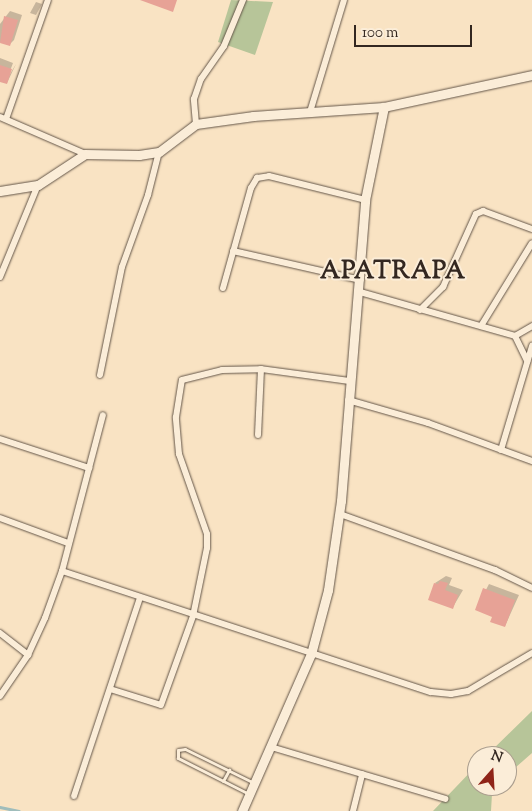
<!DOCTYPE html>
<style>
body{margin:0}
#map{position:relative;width:532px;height:811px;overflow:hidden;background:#f9e3c3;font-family:"Sorts Mill Goudy",serif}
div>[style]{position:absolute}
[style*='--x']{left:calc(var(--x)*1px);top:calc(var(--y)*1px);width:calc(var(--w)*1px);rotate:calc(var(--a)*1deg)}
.green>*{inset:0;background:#b7c599}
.shadow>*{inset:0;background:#0003}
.stream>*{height:2.5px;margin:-1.25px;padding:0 1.25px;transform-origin:1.25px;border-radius:1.25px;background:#a0bdbb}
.building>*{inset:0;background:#e7a296}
.roads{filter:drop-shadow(0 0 1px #645649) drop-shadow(0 0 1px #645649)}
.lane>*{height:3px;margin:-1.5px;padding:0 1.5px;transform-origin:1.5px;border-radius:1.5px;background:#fbedd8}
.street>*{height:6px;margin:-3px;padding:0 3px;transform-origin:3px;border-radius:3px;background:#fbedd8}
.secondary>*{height:9px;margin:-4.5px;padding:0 4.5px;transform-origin:4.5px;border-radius:4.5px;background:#fbedd8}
span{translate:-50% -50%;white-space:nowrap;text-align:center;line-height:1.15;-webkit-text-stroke:4px #fbedd8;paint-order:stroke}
.district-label{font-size:25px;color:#332720;font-weight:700;letter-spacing:1px}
.north{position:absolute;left:467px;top:746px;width:50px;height:50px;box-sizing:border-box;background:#fbedd8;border:1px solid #ab9e8e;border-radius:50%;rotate:19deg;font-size:14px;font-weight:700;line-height:20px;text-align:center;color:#332720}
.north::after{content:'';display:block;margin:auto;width:18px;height:22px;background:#8f2418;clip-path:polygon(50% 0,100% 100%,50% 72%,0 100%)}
.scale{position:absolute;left:354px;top:25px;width:118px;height:22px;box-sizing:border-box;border:2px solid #332720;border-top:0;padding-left:6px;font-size:15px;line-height:18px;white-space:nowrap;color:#332720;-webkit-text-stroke:4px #fbedd8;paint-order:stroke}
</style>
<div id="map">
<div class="green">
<i style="clip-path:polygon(231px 0,273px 2px,255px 55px,218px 42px)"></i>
<i style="clip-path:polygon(532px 711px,532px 753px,507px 775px,507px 756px,486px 756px)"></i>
<i style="clip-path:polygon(477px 765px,477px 786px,499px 786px,492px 794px,491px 811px,433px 811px)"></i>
</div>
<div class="shadow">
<i style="clip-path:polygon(36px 2px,42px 4px,36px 15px,30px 13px)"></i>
<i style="clip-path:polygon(10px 11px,22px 15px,14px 40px,9px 45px,0 42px,0 24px)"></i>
<i style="clip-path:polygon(0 58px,13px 63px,7px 79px,16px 64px,7px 83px,0 81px)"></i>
<i style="clip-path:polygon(446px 576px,452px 578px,449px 585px,463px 590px,453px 607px,435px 583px)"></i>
<i style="clip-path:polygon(489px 584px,519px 595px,505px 626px,494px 616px,476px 609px)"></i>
</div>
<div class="stream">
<i style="--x:0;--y:807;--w:19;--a:12"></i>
</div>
<div class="building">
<i style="clip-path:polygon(140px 0,177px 0,173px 12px)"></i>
<i style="clip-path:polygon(4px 16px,18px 20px,10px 46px,0 43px)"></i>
<i style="clip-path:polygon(0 65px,12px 69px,7px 84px,0 82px)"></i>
<i style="clip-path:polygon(440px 581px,448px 583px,445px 590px,458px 595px,453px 609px,428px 600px,434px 583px,438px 584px)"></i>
<i style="clip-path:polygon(483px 588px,515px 600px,505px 627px,490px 622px,492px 617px,475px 610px)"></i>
</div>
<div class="roads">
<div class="lane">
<i style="--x:223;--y:781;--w:13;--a:-61"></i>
<i style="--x:249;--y:794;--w:80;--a:-153.1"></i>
<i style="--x:178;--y:758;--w:8;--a:-90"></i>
<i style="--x:178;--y:750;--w:7;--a:-8"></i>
<i style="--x:185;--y:749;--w:77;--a:26.2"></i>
</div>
<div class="street">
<i style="--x:310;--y:112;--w:117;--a:-73.1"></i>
<i style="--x:0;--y:117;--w:93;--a:23.5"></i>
<i style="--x:6;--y:119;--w:126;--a:-70.6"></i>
<i style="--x:196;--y:124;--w:25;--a:-95"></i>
<i style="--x:194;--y:99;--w:21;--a:-71"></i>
<i style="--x:201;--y:79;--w:40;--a:-55.1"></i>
<i style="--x:224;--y:46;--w:50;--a:-67.6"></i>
<i style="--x:233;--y:251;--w:131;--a:12.8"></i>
<i style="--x:0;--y:277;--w:100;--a:-67.6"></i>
<i style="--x:223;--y:288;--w:104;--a:-74.4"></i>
<i style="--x:251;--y:188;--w:12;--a:-59"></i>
<i style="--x:257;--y:178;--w:12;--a:-9"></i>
<i style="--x:269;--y:176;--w:99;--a:14"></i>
<i style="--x:360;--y:292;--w:161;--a:15.8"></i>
<i style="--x:515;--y:336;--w:20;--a:-30"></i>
<i style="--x:420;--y:310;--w:33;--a:-45"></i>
<i style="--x:443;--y:287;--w:80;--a:-65.7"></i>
<i style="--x:476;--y:214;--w:8;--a:-23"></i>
<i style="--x:483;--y:211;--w:52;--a:20.2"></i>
<i style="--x:481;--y:326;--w:97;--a:-58.4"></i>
<i style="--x:515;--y:336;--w:28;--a:64"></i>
<i style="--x:100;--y:375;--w:110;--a:-78.5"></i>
<i style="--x:122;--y:267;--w:77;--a:-70.1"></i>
<i style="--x:148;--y:195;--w:44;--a:-75.7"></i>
<i style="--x:348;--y:400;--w:83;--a:16"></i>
<i style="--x:428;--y:423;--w:111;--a:20.1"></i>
<i style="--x:258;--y:435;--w:66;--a:-87.4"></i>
<i style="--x:0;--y:439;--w:94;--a:18"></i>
<i style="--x:501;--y:450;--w:109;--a:-73.4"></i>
<i style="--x:340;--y:514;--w:165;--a:19.9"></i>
<i style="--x:495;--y:570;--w:41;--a:25.9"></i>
<i style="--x:0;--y:518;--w:72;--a:20.2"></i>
<i style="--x:62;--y:571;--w:388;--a:18.2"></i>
<i style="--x:431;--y:692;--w:20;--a:6"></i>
<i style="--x:451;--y:694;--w:17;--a:-10"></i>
<i style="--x:468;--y:691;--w:74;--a:-30.7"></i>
<i style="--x:0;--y:633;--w:36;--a:38"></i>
<i style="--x:110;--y:689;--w:53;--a:17.4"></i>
<i style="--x:161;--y:705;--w:95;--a:-70.2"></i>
<i style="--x:193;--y:616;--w:69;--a:-78.4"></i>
<i style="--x:207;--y:548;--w:14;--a:-90"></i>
<i style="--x:207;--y:534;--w:85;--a:-109.3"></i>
<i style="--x:179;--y:454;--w:37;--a:-95"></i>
<i style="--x:176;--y:417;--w:37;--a:-81"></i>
<i style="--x:182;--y:380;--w:41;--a:-14"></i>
<i style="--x:222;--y:370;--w:39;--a:-1"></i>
<i style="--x:261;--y:369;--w:90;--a:7.7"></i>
<i style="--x:0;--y:696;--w:50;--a:-55.7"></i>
<i style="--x:28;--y:655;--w:41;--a:-65.3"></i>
<i style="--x:45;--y:618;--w:50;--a:-70.1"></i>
<i style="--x:62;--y:571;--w:161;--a:-75.3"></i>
<i style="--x:271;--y:747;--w:182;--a:16.6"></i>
<i style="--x:74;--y:796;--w:209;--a:-71.6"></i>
<i style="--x:353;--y:811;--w:38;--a:-76"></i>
</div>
<div class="secondary">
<i style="--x:0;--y:191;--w:38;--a:-9"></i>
<i style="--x:38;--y:185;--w:56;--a:-33.4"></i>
<i style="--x:85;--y:154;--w:54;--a:1.1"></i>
<i style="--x:139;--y:155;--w:20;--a:-9"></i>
<i style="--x:159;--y:152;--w:46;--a:-37.1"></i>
<i style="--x:196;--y:124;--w:58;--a:-8"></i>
<i style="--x:253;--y:116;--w:131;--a:-3.9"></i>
<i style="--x:242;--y:811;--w:171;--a:-66.3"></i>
<i style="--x:311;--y:654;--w:66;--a:-75.1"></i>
<i style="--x:328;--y:590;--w:90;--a:-81.7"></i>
<i style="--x:341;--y:501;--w:302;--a:-85.4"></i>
<i style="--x:365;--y:200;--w:95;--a:-78.5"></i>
<i style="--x:384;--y:107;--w:151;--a:-12.2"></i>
</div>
</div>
<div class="district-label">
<span style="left:393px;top:272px">APATRAPA</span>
</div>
<div class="north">N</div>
<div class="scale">100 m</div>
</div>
